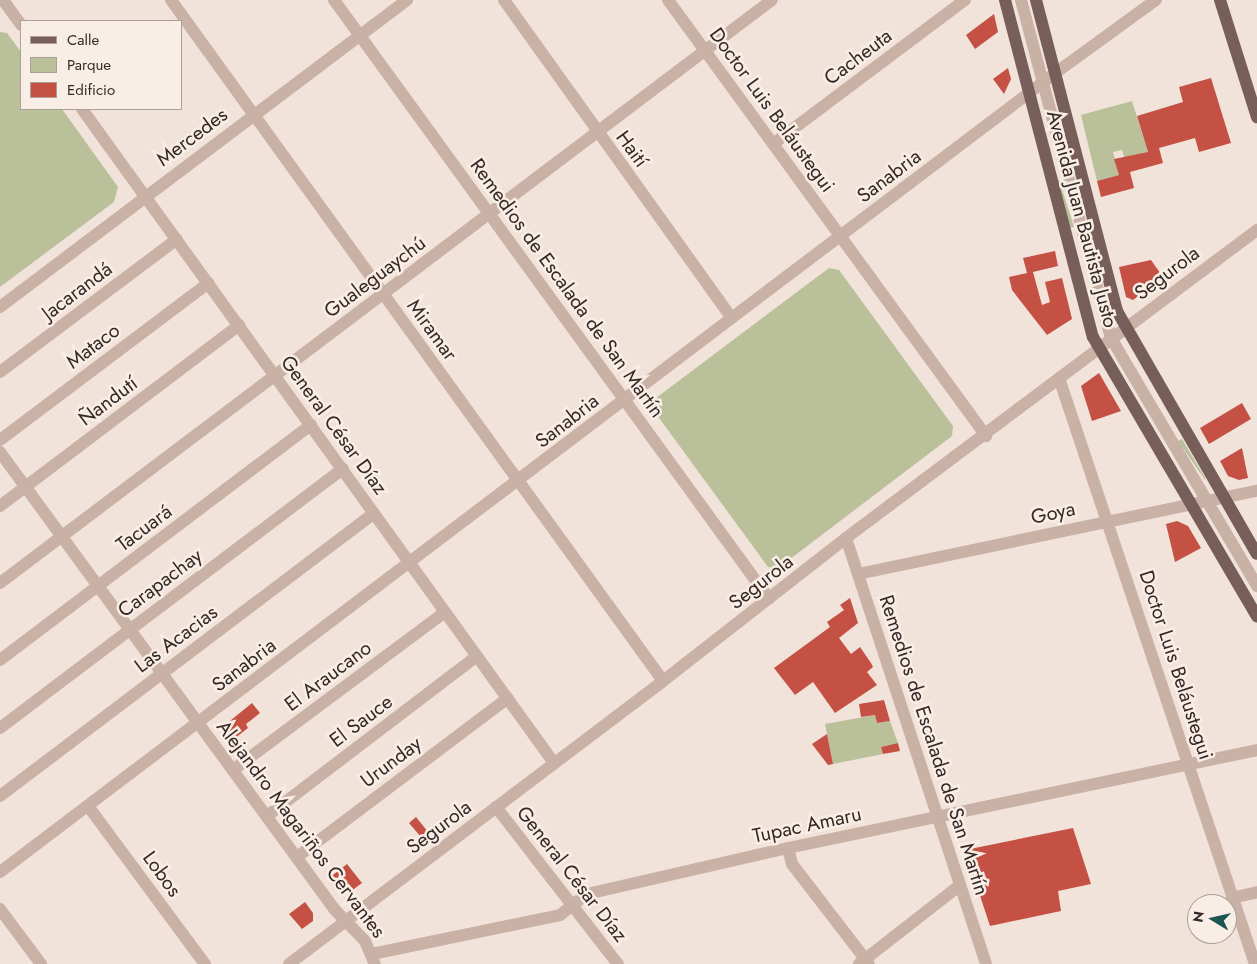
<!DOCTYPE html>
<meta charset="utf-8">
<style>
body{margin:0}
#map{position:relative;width:1257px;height:964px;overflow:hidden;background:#f1e3da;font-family:Jost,sans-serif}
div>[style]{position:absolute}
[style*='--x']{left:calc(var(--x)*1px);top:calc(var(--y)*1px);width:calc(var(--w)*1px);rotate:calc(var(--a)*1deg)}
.green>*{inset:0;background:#b9c09a}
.building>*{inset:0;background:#c55044}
.minor>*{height:12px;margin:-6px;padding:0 6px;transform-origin:6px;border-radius:6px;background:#c9b1a6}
.major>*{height:12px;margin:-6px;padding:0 6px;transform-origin:6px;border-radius:6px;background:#775e58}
span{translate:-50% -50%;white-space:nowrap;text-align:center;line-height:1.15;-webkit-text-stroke:5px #f9eee6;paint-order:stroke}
.street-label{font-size:20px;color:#352927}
.legend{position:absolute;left:20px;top:20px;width:162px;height:90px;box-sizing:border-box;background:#f9eee6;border:1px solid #ab9f9a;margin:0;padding:6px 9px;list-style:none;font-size:15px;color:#352927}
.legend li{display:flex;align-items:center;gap:10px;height:25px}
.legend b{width:25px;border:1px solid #ab9f9a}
.north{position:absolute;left:1187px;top:894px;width:50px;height:50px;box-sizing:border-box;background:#f9eee6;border:1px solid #ab9f9a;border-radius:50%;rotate:279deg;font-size:14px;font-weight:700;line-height:20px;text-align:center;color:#352927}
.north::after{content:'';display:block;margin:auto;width:18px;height:22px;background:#1d5651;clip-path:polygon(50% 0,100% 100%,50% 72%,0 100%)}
</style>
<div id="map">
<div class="green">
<i style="clip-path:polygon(0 32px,7px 33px,21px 52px,21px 109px,62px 109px,118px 187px,114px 202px,0 287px)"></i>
<i style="clip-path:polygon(1132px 101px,1148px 152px,1125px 159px,1122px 150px,1113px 152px,1119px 175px,1097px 181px,1081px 115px)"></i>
<i style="clip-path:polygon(1059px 180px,1074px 227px,1069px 228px,1058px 180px)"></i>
<i style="clip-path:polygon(829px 268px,839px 270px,953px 426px,952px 436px,777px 569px,768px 567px,654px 411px,656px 398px)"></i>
<i style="clip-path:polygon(1182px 439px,1205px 478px,1205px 480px,1178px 441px)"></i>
<i style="clip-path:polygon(875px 715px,877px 723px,890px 721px,898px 743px,881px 747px,883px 754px,833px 764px,825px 724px)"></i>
</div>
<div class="building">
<i style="clip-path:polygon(994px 14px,998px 32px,975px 49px,966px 35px)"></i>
<i style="clip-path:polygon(1008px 68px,1011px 79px,1004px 94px,993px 79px)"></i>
<i style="clip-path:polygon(1211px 78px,1231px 143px,1199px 152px,1195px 138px,1159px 148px,1163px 163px,1130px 172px,1134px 188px,1101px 197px,1097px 181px,1119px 175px,1114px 159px,1148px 152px,1137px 116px,1183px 102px,1179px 87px)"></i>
<i style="clip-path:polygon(1055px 251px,1058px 266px,1033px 272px,1042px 305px,1050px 302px,1045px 282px,1062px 278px,1072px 319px,1047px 335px,1012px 290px,1009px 277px,1027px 273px,1023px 258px)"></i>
<i style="clip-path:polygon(1151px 260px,1163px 277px,1133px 300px,1126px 297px,1119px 267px)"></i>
<i style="clip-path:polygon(1099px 373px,1121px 411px,1092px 421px,1081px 386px)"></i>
<i style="clip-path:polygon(1242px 403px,1251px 419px,1209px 444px,1200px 428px)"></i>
<i style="clip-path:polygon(1242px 448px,1248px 478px,1239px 480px,1228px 476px,1220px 461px)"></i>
<i style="clip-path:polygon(1177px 521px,1188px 526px,1201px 548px,1175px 562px,1166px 524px)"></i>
<i style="clip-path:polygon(850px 598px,858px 623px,839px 638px,851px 654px,860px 647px,871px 663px,873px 667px,867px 672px,877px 685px,835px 713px,813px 682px,795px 695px,774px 668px,830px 627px,827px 622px,844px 610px,840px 605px)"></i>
<i style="clip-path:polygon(884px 700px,890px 721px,877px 723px,875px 715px,861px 717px,859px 704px)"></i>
<i style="clip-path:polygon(252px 703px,260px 713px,246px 724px,248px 728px,230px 742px,223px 731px,225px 725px)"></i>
<i style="clip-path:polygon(827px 734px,833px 764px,828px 765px,812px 744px)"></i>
<i style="clip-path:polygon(898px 743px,900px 751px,883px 754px,881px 747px)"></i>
<i style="clip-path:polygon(416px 817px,428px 832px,421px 837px,409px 823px)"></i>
<i style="clip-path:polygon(1073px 828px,1091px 884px,1058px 891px,1061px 911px,990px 926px,965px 850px)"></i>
<i style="clip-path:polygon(347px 864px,362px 883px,350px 892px,338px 891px,329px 878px)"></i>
<i style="clip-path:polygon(305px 902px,313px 913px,313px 921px,302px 929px,289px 914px)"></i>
</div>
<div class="minor">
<i style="--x:3;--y:0;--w:31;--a:54"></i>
<i style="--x:171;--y:0;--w:840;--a:54.15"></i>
<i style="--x:334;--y:0;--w:740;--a:54.01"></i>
<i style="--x:504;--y:0;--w:391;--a:54.4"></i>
<i style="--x:668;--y:0;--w:540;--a:53.89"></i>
<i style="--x:1021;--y:0;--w:350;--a:75.1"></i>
<i style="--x:1111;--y:338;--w:288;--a:59.5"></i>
<i style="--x:82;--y:109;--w:807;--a:54.18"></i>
<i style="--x:773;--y:144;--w:240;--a:-36.9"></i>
<i style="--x:0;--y:307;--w:510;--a:-37.03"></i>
<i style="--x:0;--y:372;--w:221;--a:-36.9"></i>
<i style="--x:1059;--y:378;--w:618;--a:71.51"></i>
<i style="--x:0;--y:440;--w:261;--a:-37"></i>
<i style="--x:0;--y:452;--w:567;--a:53.82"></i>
<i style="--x:335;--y:910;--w:43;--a:45.9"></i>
<i style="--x:365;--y:941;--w:25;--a:67"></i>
<i style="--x:0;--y:506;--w:300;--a:-37.1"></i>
<i style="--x:846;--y:538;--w:448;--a:71.8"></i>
<i style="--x:858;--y:574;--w:408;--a:-11.8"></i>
<i style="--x:0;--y:583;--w:967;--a:-37.06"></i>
<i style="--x:0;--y:660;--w:390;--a:-37.1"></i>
<i style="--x:0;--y:728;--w:430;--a:-37.1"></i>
<i style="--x:233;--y:770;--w:264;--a:-36.7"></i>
<i style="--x:0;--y:796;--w:469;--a:-37.1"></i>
<i style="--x:88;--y:806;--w:197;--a:53.5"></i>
<i style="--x:496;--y:807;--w:199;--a:52.2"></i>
<i style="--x:267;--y:816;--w:264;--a:-37.3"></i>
<i style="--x:788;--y:848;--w:16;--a:76"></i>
<i style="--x:792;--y:864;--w:126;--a:52.4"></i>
<i style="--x:297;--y:857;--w:264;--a:-37"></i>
<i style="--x:0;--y:872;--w:1322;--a:-37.13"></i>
<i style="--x:1054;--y:74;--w:126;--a:-36"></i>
<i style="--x:1232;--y:898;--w:26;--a:-13"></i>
<i style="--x:0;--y:909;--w:69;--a:53.3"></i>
<i style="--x:372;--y:954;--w:192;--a:-11.7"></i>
<i style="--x:560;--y:915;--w:34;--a:-38"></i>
<i style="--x:587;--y:894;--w:206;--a:-12.9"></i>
<i style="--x:788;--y:848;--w:479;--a:-11.8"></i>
<i style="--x:289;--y:964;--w:469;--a:-37.1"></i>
<i style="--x:663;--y:681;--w:232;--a:-38"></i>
<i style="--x:846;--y:538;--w:514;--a:-36.85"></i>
<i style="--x:859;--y:964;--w:128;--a:-38"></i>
</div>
<div class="major">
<i style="--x:1005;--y:0;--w:348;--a:75.4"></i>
<i style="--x:1093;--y:337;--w:324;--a:59.6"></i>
<i style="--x:1036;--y:0;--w:321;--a:75.4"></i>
<i style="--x:1117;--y:311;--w:280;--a:60.1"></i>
<i style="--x:1220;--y:0;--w:123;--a:72.5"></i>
</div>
<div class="street-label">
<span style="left:858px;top:57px;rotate:-37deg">Cacheuta</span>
<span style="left:772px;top:110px;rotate:54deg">Doctor Luis Beláustegui</span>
<span style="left:192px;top:137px;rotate:-37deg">Mercedes</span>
<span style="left:632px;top:149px;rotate:54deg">Haití</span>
<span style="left:889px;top:176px;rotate:-37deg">Sanabria</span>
<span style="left:1082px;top:219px;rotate:75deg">Avenida Juan Bautista Justo</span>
<span style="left:1167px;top:273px;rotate:-37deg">Segurola</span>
<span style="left:375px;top:277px;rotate:-37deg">Gualeguaychú</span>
<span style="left:567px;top:288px;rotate:54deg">Remedios de Escalada de San Martín</span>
<span style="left:77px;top:291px;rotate:-37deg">Jacarandá</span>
<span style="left:432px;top:330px;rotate:54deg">Miramar</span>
<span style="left:93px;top:346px;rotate:-37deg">Mataco</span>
<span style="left:108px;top:401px;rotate:-37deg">Ñandutí</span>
<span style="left:567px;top:421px;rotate:-38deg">Sanabria</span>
<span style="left:334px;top:425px;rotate:54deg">General César Díaz</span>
<span style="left:1053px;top:513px;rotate:-12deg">Goya</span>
<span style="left:144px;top:528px;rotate:-37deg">Tacuará</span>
<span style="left:761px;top:582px;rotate:-38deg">Segurola</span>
<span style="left:160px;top:583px;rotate:-37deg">Carapachay</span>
<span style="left:176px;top:639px;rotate:-37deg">Las Acacias</span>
<span style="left:244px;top:665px;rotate:-37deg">Sanabria</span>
<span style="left:1176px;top:665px;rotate:72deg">Doctor Luis Beláustegui</span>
<span style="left:328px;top:676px;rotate:-37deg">El Araucano</span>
<span style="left:361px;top:721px;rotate:-37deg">El Sauce</span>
<span style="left:934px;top:745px;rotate:72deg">Remedios de Escalada de San Martín</span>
<span style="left:391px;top:762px;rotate:-37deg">Urunday</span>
<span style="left:807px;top:825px;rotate:-12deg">Tupac Amaru</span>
<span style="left:439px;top:827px;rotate:-37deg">Segurola</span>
<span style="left:301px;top:829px;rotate:53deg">Alejandro Magariños Cervantes</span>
<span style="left:162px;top:874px;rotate:54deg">Lobos</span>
<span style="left:572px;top:874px;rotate:52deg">General César Díaz</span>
</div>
<ul class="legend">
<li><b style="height:6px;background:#775e58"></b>Calle</li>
<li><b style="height:14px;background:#b9c09a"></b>Parque</li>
<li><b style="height:14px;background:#c55044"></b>Edificio</li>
</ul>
<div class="north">N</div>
</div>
